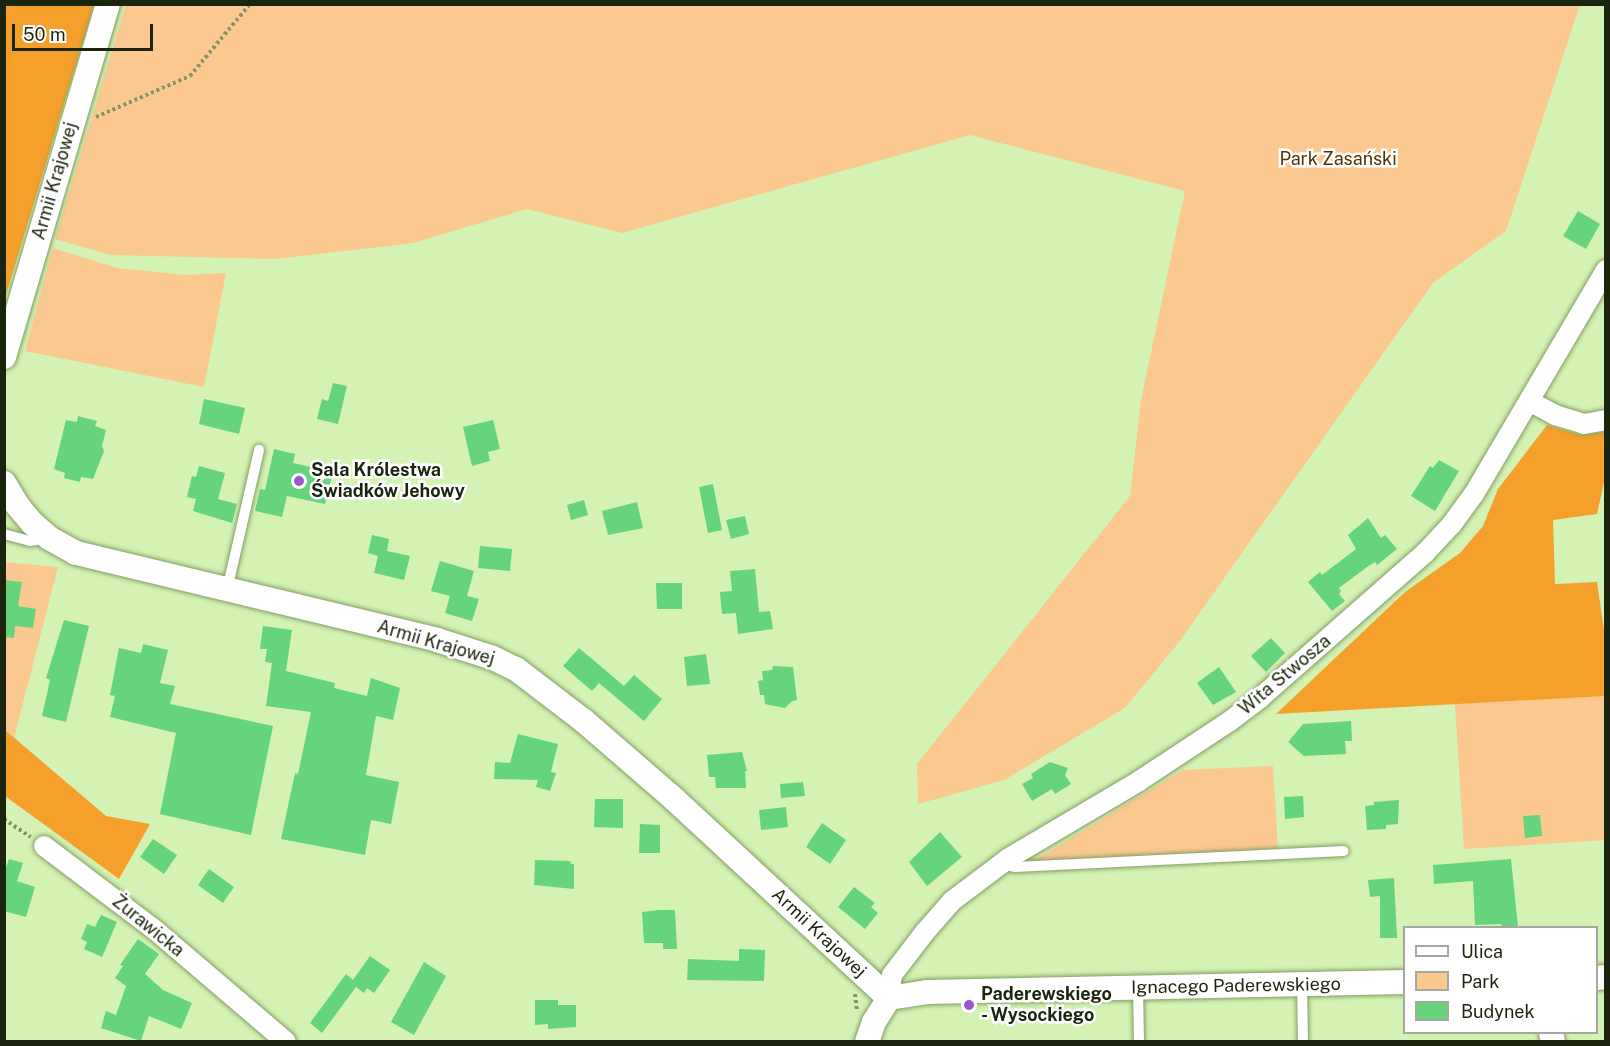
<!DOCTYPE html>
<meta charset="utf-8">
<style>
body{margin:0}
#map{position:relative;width:1610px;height:1046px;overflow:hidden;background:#d4f2b3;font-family:"Public Sans",sans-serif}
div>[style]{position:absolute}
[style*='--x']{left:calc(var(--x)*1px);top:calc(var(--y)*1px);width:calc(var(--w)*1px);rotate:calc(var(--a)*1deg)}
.green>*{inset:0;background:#fbc890}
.forest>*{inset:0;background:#f5a02a}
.building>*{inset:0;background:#66d37d}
.path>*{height:4px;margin-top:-2px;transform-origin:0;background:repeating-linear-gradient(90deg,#809568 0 3px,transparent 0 6px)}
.roads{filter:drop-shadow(0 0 2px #839e63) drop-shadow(0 0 2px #839e63)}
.service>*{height:10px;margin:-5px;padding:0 5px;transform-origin:5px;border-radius:5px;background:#fff}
.minor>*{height:20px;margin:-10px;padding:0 10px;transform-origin:10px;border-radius:10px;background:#fff}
.tertiary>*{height:24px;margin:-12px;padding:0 12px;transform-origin:12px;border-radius:12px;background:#fff}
.dots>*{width:16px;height:16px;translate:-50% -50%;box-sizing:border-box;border:3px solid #fff;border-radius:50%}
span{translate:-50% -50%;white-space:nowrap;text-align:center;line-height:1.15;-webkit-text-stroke:5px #fff;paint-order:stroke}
.park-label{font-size:18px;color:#563405}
.street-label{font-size:18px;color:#1b250e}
.poi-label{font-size:18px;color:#1b250e;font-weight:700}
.left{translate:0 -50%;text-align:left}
.frame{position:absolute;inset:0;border:6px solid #1b250e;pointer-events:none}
.legend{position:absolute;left:1403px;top:926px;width:195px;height:108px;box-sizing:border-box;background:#fff;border:2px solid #a4a89f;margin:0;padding:8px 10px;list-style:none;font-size:18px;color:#1b250e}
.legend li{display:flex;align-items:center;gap:12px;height:30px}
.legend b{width:30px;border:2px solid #a4a89f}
.scale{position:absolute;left:12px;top:24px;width:141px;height:27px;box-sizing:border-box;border:3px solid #1b250e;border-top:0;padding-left:8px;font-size:18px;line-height:21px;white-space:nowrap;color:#1b250e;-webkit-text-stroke:4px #fff;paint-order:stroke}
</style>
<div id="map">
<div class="green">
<i style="clip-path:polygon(126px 5px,126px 4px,1580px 5px,1506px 231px,1433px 283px,1179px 642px,1125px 708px,1004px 780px,918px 804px,917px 764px,1130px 496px,1141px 400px,1185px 191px,970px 135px,622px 233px,527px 209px,413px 243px,276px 259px,111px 255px,55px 239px)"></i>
<i style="clip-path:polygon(53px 248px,117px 268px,185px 275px,226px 273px,204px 387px,25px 351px)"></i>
<i style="clip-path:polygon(4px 562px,58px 567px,14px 738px,5px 730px)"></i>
<i style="clip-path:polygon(1605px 696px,1605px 840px,1464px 849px,1455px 704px)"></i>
<i style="clip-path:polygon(1273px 766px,1278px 849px,1030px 863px,1183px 770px)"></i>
</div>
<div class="forest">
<i style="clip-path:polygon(5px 4px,94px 5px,5px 298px,4px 5px)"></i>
<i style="clip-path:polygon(1547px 425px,1581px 435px,1605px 432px,1605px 478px,1597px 514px,1553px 520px,1555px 584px,1597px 582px,1605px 637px,1605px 696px,1276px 714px,1405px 592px,1460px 553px,1483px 526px,1498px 489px)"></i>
<i style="clip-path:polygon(5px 730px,106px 816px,150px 824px,119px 879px,5px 796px)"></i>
</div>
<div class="building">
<i style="clip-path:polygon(1578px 211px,1600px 224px,1586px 249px,1563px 236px)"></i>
<i style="clip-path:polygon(333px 383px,347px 386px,338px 424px,317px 419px,322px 399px,328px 401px)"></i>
<i style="clip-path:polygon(204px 399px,245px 408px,239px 434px,199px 424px)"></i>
<i style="clip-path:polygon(78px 416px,97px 421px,95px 426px,106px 430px,102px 446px,104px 451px,93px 479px,81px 477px,80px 482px,64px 478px,65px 473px,54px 469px,66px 420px,77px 422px)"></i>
<i style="clip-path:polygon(493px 420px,500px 449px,488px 452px,490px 461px,472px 466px,463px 427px)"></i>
<i style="clip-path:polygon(274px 449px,295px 454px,293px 463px,333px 472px,325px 504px,287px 496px,282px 517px,255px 511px,260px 489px,265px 490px)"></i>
<i style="clip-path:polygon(1439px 460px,1459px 471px,1435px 511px,1411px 496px,1430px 466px,1433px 468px)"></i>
<i style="clip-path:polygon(199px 466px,225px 473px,218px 499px,237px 504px,232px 523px,193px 511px,196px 499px,187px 497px,192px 476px,196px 477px)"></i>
<i style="clip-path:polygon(713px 484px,722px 530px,708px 533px,699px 487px)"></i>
<i style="clip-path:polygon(584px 500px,588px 515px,571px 520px,567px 505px)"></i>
<i style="clip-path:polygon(637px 502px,643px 528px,608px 535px,602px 511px)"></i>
<i style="clip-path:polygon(745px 516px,749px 534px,731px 539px,726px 520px)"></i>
<i style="clip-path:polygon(1368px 518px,1381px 538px,1385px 535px,1397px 549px,1377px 565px,1375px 562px,1367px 567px,1339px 588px,1341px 591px,1339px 594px,1345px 601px,1332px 611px,1308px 582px,1320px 572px,1322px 575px,1356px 549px,1348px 535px)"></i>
<i style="clip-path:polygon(372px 535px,389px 539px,387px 551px,410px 556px,404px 580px,374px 573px,378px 556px,368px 553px)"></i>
<i style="clip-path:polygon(480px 546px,512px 549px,510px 571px,478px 568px)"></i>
<i style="clip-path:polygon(440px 561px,474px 571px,467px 596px,479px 599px,472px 621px,445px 613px,450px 596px,431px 591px)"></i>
<i style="clip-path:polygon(755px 569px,759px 612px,770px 611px,773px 629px,738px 634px,736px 613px,722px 614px,720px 592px,732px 591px,730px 571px)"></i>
<i style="clip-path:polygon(4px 580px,22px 582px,18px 606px,36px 609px,33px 628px,15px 626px,14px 638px,4px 637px)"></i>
<i style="clip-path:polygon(656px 583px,682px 583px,682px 609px,657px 609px)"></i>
<i style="clip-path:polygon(64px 620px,89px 626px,66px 722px,42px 716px,50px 680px,46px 678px)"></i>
<i style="clip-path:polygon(263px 626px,292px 630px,286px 671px,335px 683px,334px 688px,367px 696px,371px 678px,400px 688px,393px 720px,376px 716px,366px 775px,399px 782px,391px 824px,371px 820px,365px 855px,281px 839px,295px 773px,298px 774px,311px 712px,266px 706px,272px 663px,265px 662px,267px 649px,260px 649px)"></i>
<i style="clip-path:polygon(1271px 638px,1285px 653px,1266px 672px,1251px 656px)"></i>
<i style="clip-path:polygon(143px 644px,168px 650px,160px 683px,175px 686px,170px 704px,273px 726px,251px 835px,160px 814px,176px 733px,110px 717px,115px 696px,110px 695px,119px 648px,141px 653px)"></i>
<i style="clip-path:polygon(579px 648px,624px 686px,634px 675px,662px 699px,644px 721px,599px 683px,592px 691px,563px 666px)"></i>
<i style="clip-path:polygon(706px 654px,710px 684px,687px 686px,684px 657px)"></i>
<i style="clip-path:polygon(773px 666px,793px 667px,797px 700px,792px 701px,785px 708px,765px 704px,764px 695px,760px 695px,758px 681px,763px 680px,762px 671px,772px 670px)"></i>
<i style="clip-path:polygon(1219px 667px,1236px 692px,1213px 705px,1197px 683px)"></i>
<i style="clip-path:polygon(1351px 721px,1352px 741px,1345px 741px,1346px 754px,1304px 756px,1288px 742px,1303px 724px)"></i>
<i style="clip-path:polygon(518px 734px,558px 744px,551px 772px,556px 773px,550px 791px,536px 787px,538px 780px,494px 779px,495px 762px,510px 763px)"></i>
<i style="clip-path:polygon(742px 752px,747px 771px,745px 771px,746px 788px,716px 788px,715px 777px,709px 777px,707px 755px)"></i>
<i style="clip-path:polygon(1050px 762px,1068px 768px,1065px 775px,1071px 784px,1055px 794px,1052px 789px,1032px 801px,1022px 784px,1033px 778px,1031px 774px)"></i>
<i style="clip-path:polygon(803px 782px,805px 796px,781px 798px,780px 784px)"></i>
<i style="clip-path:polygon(1303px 796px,1304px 817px,1285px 819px,1284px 797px)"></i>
<i style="clip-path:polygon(595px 799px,623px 799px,623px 828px,594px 827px)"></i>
<i style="clip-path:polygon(1399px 800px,1398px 824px,1386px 825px,1386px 829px,1367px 830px,1365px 806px,1374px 805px,1374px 802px)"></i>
<i style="clip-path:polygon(786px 807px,788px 827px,761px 830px,759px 810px)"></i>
<i style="clip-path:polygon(1540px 815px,1542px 836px,1525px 838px,1523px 816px)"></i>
<i style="clip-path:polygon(822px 823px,846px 840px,830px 864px,806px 847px)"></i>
<i style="clip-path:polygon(640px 824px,660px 825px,660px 853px,639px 853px)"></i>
<i style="clip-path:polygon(940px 832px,962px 857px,927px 886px,909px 862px)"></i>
<i style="clip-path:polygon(153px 839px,177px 855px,164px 874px,140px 857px)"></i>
<i style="clip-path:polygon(9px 859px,23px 863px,17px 881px,35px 887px,26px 917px,4px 911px,4px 873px)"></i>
<i style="clip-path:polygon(1511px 859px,1518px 927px,1502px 927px,1501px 924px,1475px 925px,1473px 881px,1434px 884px,1433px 865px)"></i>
<i style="clip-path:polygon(535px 860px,570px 861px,571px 864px,574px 864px,574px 889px,534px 885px)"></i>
<i style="clip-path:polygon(209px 869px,234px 887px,223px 903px,198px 885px)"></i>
<i style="clip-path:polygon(1394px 878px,1397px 938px,1380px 938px,1380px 896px,1370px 897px,1368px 880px)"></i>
<i style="clip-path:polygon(854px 887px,875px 903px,871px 907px,878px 913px,865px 929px,838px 907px)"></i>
<i style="clip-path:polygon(659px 910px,675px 910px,677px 949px,663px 949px,663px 943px,644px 943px,642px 912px)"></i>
<i style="clip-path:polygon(101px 915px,117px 922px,102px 957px,84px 949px,87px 942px,81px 939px,87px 924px,95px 927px)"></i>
<i style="clip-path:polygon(138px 939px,159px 954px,145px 974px,163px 990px,192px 1003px,181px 1029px,149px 1016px,141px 1041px,101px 1028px,106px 1011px,116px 1015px,126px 986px,115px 978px,123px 966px,120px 965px)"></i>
<i style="clip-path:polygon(739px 949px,765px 950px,764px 981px,687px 980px,688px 959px,739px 961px)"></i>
<i style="clip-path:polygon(370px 956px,390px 970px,374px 993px,367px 988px,364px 993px,356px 987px,322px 1033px,310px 1023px,346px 974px,353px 980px)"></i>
<i style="clip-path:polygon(424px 962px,446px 976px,414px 1035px,391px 1022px)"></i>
<i style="clip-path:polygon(535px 1000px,558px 1000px,558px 1005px,576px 1005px,576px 1027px,548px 1029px,548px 1024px,535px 1025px)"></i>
</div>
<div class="path">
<i style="--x:96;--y:117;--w:103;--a:-23.6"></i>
<i style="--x:190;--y:76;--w:94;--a:-50.2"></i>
<i style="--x:4;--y:819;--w:32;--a:34"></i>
<i style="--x:855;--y:994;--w:17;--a:83"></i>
</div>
<div class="roads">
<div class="service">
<i style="--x:4;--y:534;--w:27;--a:15"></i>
<i style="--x:30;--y:541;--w:18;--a:-9"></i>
<i style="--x:227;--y:590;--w:144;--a:-77.1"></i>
<i style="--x:1001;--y:864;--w:14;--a:12"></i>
<i style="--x:1015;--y:867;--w:329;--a:-2.8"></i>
<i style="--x:1302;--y:984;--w:58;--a:89"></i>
<i style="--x:1138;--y:988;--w:54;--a:88.9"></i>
</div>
<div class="minor">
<i style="--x:1529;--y:401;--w:30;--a:28"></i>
<i style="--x:1555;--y:415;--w:30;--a:17"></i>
<i style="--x:1584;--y:424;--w:22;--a:-10"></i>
<i style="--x:44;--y:846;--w:139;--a:37.1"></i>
<i style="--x:155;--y:930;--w:172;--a:40.5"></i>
<i style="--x:889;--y:998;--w:23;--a:-83"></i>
<i style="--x:892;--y:975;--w:54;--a:-52.5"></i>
<i style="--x:925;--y:932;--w:41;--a:-48.9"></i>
<i style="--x:952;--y:901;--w:71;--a:-37"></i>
<i style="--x:1009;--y:858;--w:151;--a:-30.6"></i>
<i style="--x:1139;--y:781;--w:109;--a:-33.4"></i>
<i style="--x:1230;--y:721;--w:38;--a:-37"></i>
<i style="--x:1260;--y:698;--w:220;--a:-41.3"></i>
<i style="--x:1425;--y:553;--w:40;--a:-47"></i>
<i style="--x:1452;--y:524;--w:37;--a:-54"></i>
<i style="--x:1474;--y:494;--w:260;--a:-59.5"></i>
</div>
<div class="tertiary">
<i style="--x:4;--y:357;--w:368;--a:-73.6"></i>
<i style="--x:4;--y:483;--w:26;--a:59"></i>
<i style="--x:17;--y:505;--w:23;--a:50"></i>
<i style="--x:32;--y:523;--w:23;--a:41"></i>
<i style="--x:49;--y:538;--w:31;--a:29"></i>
<i style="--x:76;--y:553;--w:371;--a:13.5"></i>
<i style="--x:437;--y:640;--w:59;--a:17.8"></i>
<i style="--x:493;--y:658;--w:25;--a:26"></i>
<i style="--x:516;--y:669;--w:86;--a:37.4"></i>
<i style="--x:584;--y:721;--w:119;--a:40.9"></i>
<i style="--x:674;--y:799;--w:293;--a:42.8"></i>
<i style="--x:1596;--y:978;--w:10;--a:-6"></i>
<i style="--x:889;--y:998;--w:38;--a:-9"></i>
<i style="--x:927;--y:992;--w:477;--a:-1.2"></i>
<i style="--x:1551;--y:1032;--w:10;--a:79"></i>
<i style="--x:867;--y:1042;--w:21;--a:-71"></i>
<i style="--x:874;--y:1022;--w:28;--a:-58"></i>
</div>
</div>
<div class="dots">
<i style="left:299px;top:481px;background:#9b57cc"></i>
<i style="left:969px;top:1005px;background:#9b57cc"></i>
</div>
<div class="park-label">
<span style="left:1338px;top:159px">Park Zasański</span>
</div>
<div class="street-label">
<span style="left:55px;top:181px;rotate:-74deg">Armii Krajowej</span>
<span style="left:436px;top:643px;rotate:16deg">Armii Krajowej</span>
<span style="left:1285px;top:675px;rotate:-40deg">Wita Stwosza</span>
<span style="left:148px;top:926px;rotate:39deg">Żurawicka</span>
<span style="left:819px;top:933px;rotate:43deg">Armii Krajowej</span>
<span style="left:1236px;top:986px;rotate:-1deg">Ignacego Paderewskiego</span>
</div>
<div class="poi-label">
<span class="left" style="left:311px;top:481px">Sala Królestwa<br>Świadków Jehowy</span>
<span class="left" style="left:981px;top:1005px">Paderewskiego<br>- Wysockiego</span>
</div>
<div class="frame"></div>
<ul class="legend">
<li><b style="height:8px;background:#fff"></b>Ulica</li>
<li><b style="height:16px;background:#fbc890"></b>Park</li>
<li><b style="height:16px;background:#66d37d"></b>Budynek</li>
</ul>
<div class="scale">50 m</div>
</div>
